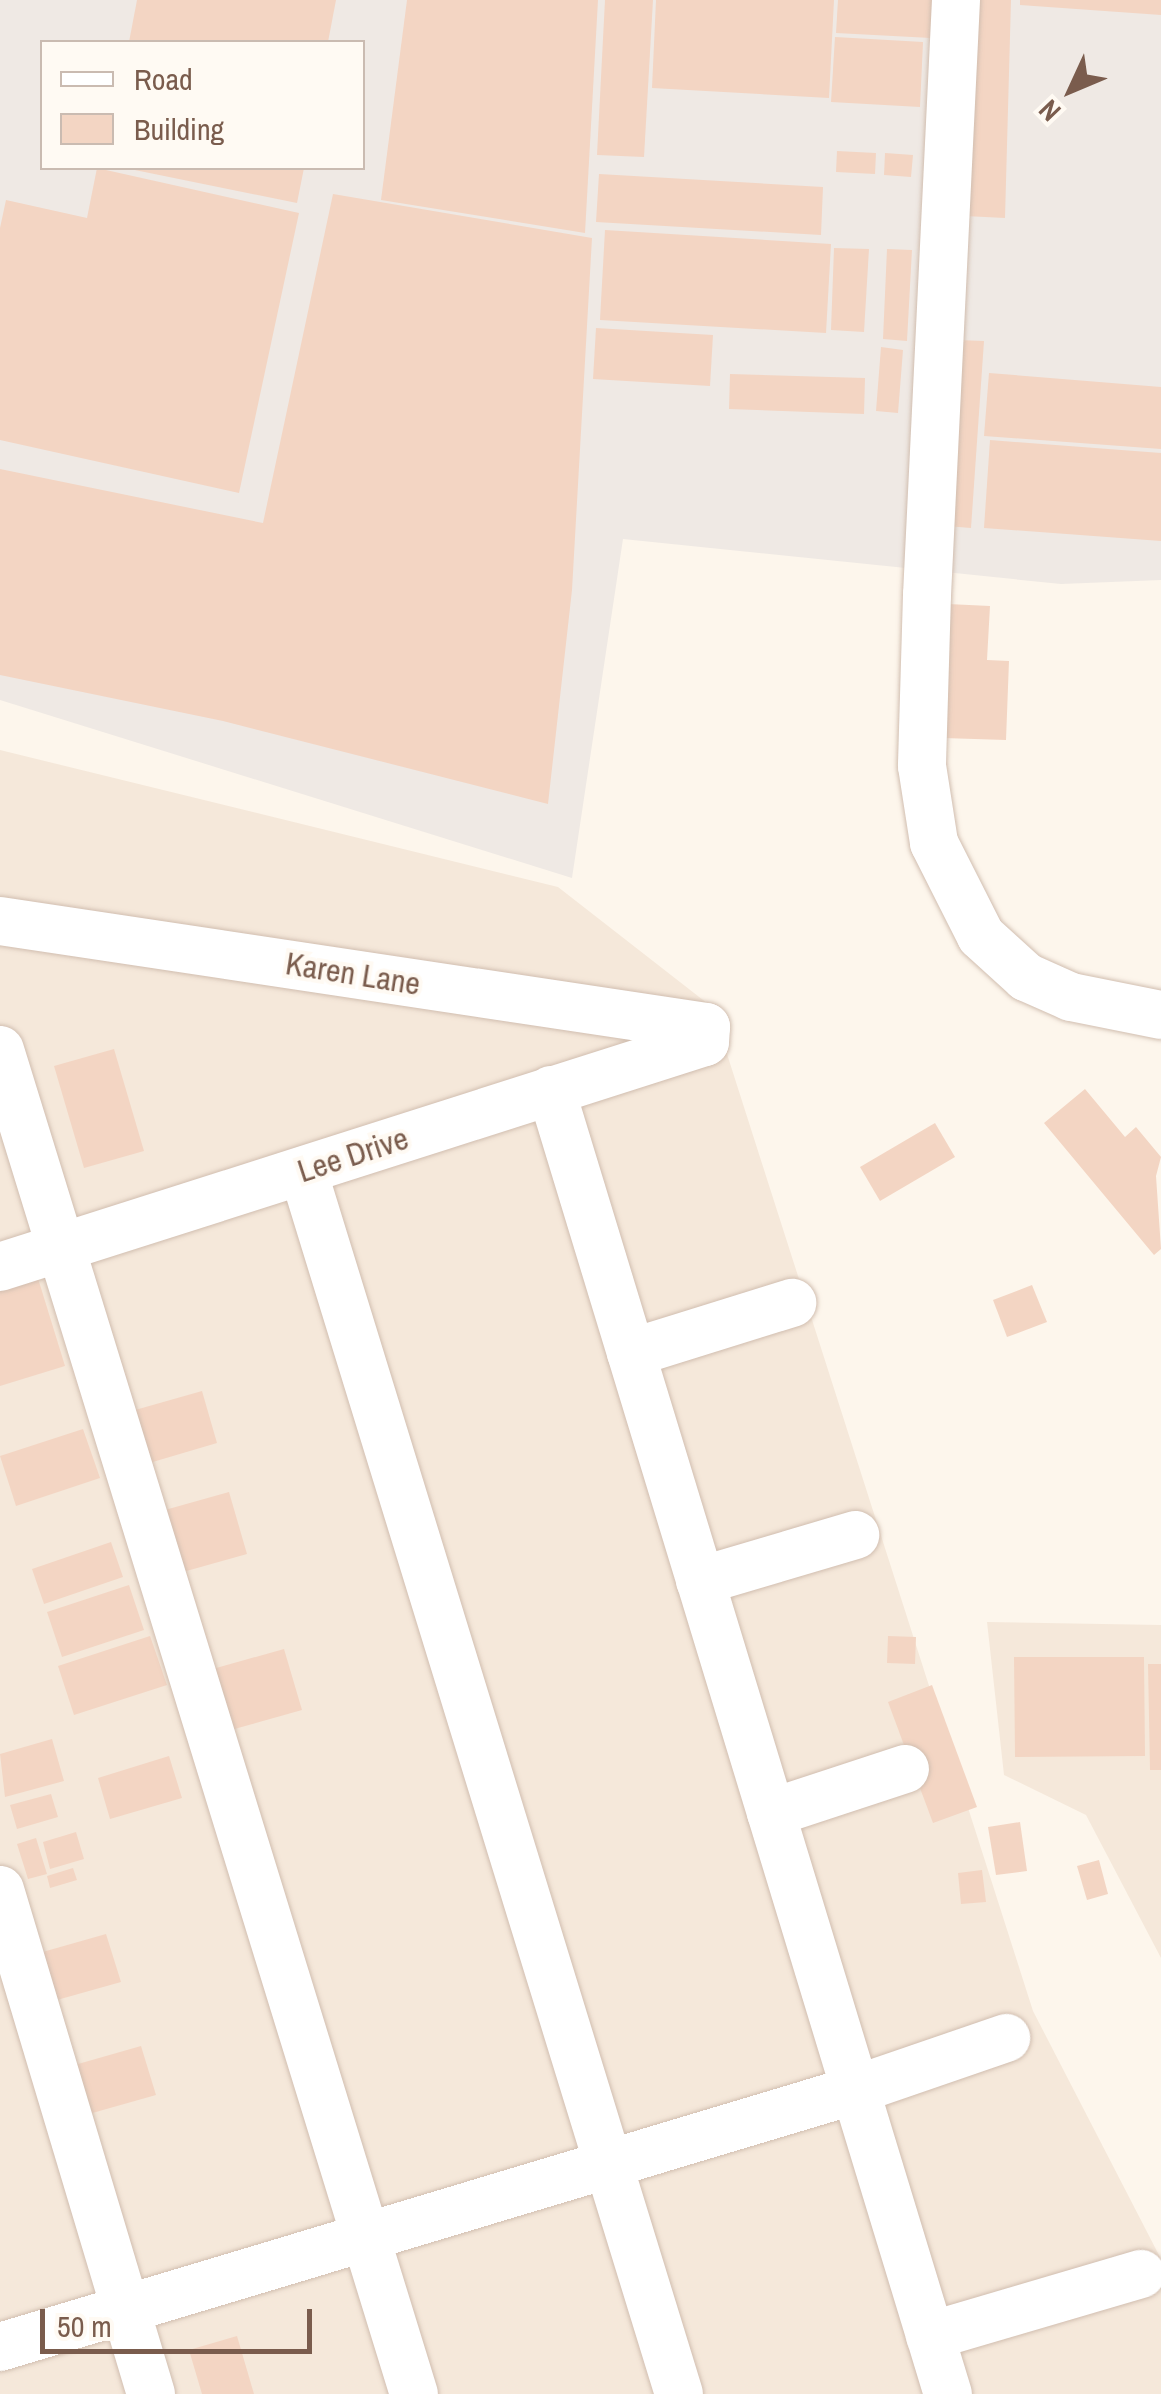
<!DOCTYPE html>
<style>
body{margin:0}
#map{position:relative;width:1161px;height:2394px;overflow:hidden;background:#fdf6ec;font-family:"Archivo Narrow",sans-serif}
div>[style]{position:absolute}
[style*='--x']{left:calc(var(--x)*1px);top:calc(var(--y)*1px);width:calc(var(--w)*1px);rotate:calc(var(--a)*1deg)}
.residential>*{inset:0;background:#f5e8da}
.industrial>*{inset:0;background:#efe9e4}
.building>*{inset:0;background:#f3d5c3}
.roads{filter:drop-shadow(0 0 2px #d1beb0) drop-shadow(0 0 2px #d1beb0)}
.minor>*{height:48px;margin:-24px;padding:0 24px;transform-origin:24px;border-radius:24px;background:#fff}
span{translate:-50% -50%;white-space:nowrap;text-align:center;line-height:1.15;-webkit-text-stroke:8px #fffaf3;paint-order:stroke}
.street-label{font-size:32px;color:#7a5c4d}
.legend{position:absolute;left:40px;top:40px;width:325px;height:130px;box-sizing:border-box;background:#fffaf3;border:2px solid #cabbb1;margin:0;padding:12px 18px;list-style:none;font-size:30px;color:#7a5c4d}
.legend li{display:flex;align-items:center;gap:20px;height:50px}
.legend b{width:50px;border:2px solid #cabbb1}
.north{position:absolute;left:1021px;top:40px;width:100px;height:100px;-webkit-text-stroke:8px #fffaf3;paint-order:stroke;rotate:226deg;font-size:28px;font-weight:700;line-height:40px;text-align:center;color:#7a5c4d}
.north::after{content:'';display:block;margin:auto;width:35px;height:45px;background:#7a5c4d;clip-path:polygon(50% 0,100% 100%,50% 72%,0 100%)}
.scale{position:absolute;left:40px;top:2309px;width:272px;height:45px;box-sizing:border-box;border:5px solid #7a5c4d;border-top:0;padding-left:12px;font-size:30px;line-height:35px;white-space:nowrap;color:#7a5c4d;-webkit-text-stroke:8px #fffaf3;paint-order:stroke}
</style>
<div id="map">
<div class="residential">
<i style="clip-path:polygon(0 750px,558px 887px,712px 1007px,1033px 2011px,1161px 2259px,1161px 2394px,0 2394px)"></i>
<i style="clip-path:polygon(987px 1622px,1161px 1625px,1161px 1958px,1086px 1815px,1004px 1775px)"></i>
</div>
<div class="industrial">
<i style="clip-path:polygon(evenodd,0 0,1161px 0,1161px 580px,1061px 584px,623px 539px,572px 878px,0 700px,0 0,42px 42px,362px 42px,362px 168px,42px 168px,42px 42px)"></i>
</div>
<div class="building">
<i style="clip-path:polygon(137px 0,336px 0,328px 42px,129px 42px)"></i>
<i style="clip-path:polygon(407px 0,598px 0,585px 233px,381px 200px)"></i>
<i style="clip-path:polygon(605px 0,653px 0,644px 157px,597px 155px)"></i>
<i style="clip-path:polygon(656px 0,834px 0,829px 98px,652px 88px)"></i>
<i style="clip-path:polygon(838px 0,934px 0,931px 38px,836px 33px)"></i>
<i style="clip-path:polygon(972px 0,1011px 0,1005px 218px,965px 216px)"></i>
<i style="clip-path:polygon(1020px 0,1161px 0,1161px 15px,1020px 5px)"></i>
<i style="clip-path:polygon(835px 37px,923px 42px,920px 107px,831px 102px)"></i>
<i style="clip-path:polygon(837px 151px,876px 153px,875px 174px,836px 172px)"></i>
<i style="clip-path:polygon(885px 153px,913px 155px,911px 177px,884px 175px)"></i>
<i style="clip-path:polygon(97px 168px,299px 213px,239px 493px,0 440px,0 228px,6px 200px,87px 218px)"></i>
<i style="clip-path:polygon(125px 168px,304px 168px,297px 203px)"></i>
<i style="clip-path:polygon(599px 174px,823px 187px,821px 235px,596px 222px)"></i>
<i style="clip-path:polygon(333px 194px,592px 238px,572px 590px,548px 804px,223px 721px,0 675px,0 469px,263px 523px)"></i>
<i style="clip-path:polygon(605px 230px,831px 244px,826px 333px,600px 320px)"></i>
<i style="clip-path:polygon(834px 248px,869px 249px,864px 332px,831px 330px)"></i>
<i style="clip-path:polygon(887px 249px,912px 250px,907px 341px,883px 339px)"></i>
<i style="clip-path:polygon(596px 328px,713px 335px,710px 386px,593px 379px)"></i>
<i style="clip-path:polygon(958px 340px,984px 341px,971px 528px,946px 526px)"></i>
<i style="clip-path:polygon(881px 347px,903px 350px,898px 413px,876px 411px)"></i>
<i style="clip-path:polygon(989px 373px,1161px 387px,1161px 449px,984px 436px)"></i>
<i style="clip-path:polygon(730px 374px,865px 378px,864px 414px,729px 409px)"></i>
<i style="clip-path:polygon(990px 440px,1161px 453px,1161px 541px,984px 528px)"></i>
<i style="clip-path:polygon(948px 604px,990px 606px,987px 660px,1009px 661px,1006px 740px,943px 738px)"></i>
<i style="clip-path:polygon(114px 1049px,144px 1151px,84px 1168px,54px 1066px)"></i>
<i style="clip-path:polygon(1085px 1089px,1125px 1137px,1136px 1127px,1161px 1157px,1156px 1176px,1161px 1249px,1154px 1255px,1044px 1123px)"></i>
<i style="clip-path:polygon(935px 1123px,955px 1157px,880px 1201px,860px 1167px)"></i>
<i style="clip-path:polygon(36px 1272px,65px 1366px,0 1386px,0 1283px)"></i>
<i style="clip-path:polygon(1032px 1285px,1047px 1322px,1007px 1337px,993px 1300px)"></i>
<i style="clip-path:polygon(202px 1391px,217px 1443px,129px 1469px,114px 1416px)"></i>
<i style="clip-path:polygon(83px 1429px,100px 1478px,16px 1506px,0 1456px)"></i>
<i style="clip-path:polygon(229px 1492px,247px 1554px,158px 1579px,140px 1517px)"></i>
<i style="clip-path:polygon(111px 1542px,123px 1577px,44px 1604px,32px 1569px)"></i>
<i style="clip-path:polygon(129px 1585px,144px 1630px,62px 1657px,47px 1612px)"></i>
<i style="clip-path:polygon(150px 1636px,167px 1685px,74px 1715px,58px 1666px)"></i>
<i style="clip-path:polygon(888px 1636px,916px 1637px,915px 1664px,887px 1663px)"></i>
<i style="clip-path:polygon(284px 1649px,302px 1710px,213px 1735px,195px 1674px)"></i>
<i style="clip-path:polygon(1014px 1657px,1144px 1657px,1145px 1756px,1015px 1757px)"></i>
<i style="clip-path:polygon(1148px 1664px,1161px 1664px,1161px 1770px,1150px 1770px)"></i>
<i style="clip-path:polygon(932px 1685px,977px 1807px,933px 1823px,888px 1702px)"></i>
<i style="clip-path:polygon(52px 1739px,64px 1781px,5px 1797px,0 1754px)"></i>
<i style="clip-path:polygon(169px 1756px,182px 1798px,110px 1819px,98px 1778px)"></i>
<i style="clip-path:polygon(51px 1794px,58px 1817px,17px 1829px,10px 1805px)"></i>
<i style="clip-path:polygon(1020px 1822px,1027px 1871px,996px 1875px,988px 1827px)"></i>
<i style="clip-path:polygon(76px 1832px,84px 1859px,50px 1869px,43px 1842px)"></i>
<i style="clip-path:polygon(36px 1838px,47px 1874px,28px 1879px,17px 1844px)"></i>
<i style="clip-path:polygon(1099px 1860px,1108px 1894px,1087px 1900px,1077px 1866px)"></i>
<i style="clip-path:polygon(73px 1868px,77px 1880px,50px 1888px,47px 1876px)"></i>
<i style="clip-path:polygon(982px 1870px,986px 1902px,961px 1904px,958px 1873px)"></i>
<i style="clip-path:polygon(106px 1934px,121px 1982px,32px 2007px,18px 1959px)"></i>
<i style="clip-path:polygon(141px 2046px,156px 2095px,64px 2121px,50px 2072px)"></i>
<i style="clip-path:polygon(237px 2336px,254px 2394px,202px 2394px,189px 2350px)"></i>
</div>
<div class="roads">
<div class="minor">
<i style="--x:956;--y:0;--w:596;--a:92.79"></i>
<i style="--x:927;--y:595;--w:171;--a:91.7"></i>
<i style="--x:922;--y:766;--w:78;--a:81.1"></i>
<i style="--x:934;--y:843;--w:104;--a:63.2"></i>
<i style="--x:981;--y:936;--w:61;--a:42.3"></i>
<i style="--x:1026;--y:977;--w:49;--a:24"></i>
<i style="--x:1071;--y:997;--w:92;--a:11.3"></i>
<i style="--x:0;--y:921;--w:714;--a:8.54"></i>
<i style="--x:706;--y:1027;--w:15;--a:94"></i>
<i style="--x:705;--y:1042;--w:740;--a:162.3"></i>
<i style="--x:0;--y:1050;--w:1406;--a:72.88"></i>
<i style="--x:551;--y:1090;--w:1363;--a:73.07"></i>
<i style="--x:303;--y:1171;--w:1279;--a:72.91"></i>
<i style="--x:631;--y:1353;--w:169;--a:-17.3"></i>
<i style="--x:700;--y:1581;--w:162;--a:-16.5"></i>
<i style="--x:771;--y:1813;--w:141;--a:-18.2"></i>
<i style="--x:0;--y:1890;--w:526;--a:73.32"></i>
<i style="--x:930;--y:2336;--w:220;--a:-16.4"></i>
<i style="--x:0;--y:2347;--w:893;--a:-16.73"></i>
<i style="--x:855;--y:2090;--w:160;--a:-19"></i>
</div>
</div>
<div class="street-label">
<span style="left:353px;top:974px;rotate:9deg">Karen Lane</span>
<span style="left:353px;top:1155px;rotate:-18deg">Lee Drive</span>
</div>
<ul class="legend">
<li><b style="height:12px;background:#fff"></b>Road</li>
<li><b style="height:28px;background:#f3d5c3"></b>Building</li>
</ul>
<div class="north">N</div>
<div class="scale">50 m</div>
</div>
